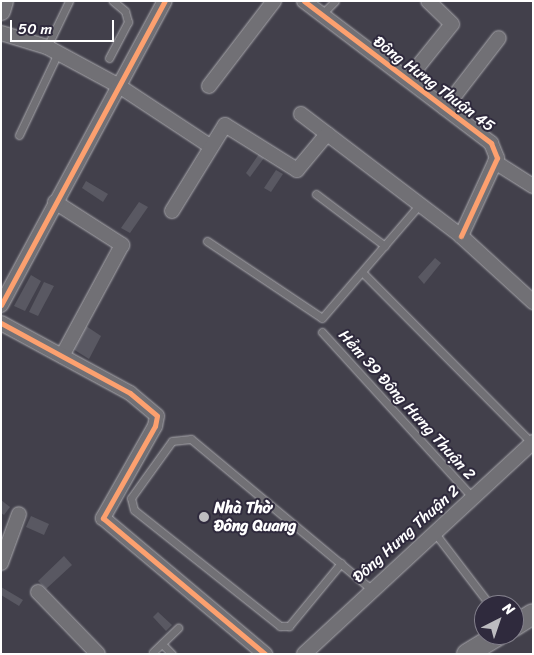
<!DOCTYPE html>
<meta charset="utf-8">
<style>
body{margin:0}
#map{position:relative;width:534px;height:655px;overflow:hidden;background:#42404b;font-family:Sriracha,sans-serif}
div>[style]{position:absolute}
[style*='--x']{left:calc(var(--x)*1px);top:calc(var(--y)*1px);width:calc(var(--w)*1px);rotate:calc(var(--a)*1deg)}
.building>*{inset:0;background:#595862}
.roads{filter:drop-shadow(0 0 1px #aaa9ae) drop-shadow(0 0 1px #aaa9ae)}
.service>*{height:7px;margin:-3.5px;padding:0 3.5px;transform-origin:3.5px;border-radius:3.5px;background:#717075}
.minor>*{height:14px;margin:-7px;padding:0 7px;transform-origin:7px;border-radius:7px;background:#717075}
.tertiary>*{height:18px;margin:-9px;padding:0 9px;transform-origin:9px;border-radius:9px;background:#717075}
.secondary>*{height:20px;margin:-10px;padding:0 10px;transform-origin:10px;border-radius:10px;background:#717075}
.cycleway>*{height:5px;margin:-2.5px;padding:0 2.5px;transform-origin:2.5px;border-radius:2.5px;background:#fca06f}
.dots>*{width:14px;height:14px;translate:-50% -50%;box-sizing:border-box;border:2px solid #2f2a3d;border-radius:50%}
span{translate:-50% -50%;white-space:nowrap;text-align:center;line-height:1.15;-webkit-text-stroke:4px #2f2a3d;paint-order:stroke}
.street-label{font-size:16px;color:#fff}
.poi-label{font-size:16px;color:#fff;font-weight:700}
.left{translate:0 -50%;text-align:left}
.frame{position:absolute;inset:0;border:2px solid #fff;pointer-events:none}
.north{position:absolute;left:474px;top:595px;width:50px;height:50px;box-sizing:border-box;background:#2f2a3d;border:1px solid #827f8b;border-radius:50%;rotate:41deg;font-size:14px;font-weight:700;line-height:20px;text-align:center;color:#fff}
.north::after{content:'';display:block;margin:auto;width:18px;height:22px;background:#bdbcc0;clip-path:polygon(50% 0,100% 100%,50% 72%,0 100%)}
.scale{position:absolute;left:10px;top:20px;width:104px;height:22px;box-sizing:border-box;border:2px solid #fff;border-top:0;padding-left:6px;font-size:15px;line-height:18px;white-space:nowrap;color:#fff;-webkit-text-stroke:4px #2f2a3d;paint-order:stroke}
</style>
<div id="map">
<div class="building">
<i style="clip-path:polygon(259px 154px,264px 158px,250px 177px,246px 173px)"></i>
<i style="clip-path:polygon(276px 170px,283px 174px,271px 192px,264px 188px)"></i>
<i style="clip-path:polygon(86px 181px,108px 194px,103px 202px,82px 188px)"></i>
<i style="clip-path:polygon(139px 202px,148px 207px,130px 233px,121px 228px)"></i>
<i style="clip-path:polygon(435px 258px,441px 263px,424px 284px,418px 277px)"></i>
<i style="clip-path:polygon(31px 275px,41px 281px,25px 311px,14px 306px)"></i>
<i style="clip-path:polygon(44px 282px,54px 286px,38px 316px,29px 312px)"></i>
<i style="clip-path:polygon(86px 326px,101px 336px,89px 359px,73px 349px)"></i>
<i style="clip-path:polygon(1px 500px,10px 507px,4px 515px,1px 513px)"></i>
<i style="clip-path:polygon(31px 516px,49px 524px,44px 535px,26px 527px)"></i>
<i style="clip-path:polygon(64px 556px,72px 565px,46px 589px,38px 581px)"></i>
<i style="clip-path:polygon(1px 587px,23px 600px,19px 606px,1px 595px)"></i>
<i style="clip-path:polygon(158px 612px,172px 625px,166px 631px,153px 617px)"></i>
</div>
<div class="roads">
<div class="service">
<i style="--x:322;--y:14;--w:18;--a:-45"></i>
<i style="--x:47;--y:47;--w:51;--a:-64.4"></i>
<i style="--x:109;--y:58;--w:41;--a:-62.2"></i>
<i style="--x:128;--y:22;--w:11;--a:-105"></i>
<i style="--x:125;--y:11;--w:16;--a:-140"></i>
<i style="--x:19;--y:135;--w:91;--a:-64.6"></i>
<i style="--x:316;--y:194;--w:86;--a:37"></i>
<i style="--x:207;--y:241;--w:138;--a:33.8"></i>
<i style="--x:322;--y:318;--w:150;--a:-49.3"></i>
<i style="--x:363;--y:273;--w:240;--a:45.2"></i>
<i style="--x:322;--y:332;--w:223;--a:47.7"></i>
<i style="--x:434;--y:532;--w:92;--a:52.5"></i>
<i style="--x:341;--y:563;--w:82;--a:129.5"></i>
<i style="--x:289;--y:626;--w:9;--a:180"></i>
<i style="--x:280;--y:626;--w:186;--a:-141.5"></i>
<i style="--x:134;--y:510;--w:12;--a:-104"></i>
<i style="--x:131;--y:498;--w:70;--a:-54.3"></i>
<i style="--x:172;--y:441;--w:19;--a:-6"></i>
<i style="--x:191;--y:439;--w:234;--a:39.8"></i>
<i style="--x:162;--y:644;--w:14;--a:45"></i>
<i style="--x:153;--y:652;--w:35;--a:-44"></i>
</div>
<div class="minor">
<i style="--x:304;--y:1;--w:235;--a:37.2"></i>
<i style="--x:491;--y:143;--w:16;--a:68"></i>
<i style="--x:497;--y:158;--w:86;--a:114.8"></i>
<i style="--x:1;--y:33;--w:48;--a:16.9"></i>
<i style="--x:47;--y:47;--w:82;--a:28.4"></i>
<i style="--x:119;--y:86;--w:109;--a:33.4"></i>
<i style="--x:408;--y:79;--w:70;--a:-51.3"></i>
<i style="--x:452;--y:24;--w:33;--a:-136"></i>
<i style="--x:209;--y:86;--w:107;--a:-52.6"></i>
<i style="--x:445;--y:108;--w:88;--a:-52.4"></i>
<i style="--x:301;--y:114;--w:201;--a:37.3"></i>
<i style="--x:461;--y:236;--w:98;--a:42.5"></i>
<i style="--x:495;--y:162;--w:45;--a:32.3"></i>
<i style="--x:55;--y:202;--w:80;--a:32.7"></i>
<i style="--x:122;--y:245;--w:126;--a:118.4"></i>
<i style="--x:172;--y:211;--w:101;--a:-58.4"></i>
<i style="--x:225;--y:125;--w:85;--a:32"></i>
<i style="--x:297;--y:170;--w:47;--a:-50.2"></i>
<i style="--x:1;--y:305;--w:345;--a:-61.7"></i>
<i style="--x:1;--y:323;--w:147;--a:28.5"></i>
<i style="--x:130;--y:393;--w:35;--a:40"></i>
<i style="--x:157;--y:416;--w:10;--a:101"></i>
<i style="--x:155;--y:426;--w:106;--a:119.5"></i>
<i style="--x:103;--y:518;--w:212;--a:40"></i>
<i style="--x:1;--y:563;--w:52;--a:-69.8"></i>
<i style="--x:38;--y:592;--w:86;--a:45.9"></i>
<i style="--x:304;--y:654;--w:312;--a:-42.8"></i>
</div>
<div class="tertiary">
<i style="--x:1;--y:11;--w:10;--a:-73"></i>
</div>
<div class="secondary">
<i style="--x:514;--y:626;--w:22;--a:-32"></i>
<i style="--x:467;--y:654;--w:37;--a:-31"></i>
</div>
</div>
<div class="cycleway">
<i style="--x:304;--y:1;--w:235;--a:37.2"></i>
<i style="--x:491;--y:143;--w:16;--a:68"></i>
<i style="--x:497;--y:158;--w:86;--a:114.8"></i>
<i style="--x:1;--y:305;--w:345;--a:-61.7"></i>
<i style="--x:1;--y:323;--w:147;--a:28.5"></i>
<i style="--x:130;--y:393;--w:35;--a:40"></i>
<i style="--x:157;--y:416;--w:10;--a:101"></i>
<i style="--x:155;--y:426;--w:106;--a:119.5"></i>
<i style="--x:103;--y:518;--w:212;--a:40"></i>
</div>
<div class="dots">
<i style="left:204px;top:517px;background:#bdbcc0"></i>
</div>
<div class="street-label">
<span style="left:434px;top:84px;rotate:37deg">Đông Hưng Thuận 45</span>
<span style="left:407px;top:405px;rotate:48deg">Hẻm 39 Đông Hưng Thuận 2</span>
<span style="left:406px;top:534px;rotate:-42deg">Đông Hưng Thuận 2</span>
</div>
<div class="poi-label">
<span class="left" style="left:214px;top:517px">Nhà Thờ<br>Đông Quang</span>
</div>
<div class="frame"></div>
<div class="north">N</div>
<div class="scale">50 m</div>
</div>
